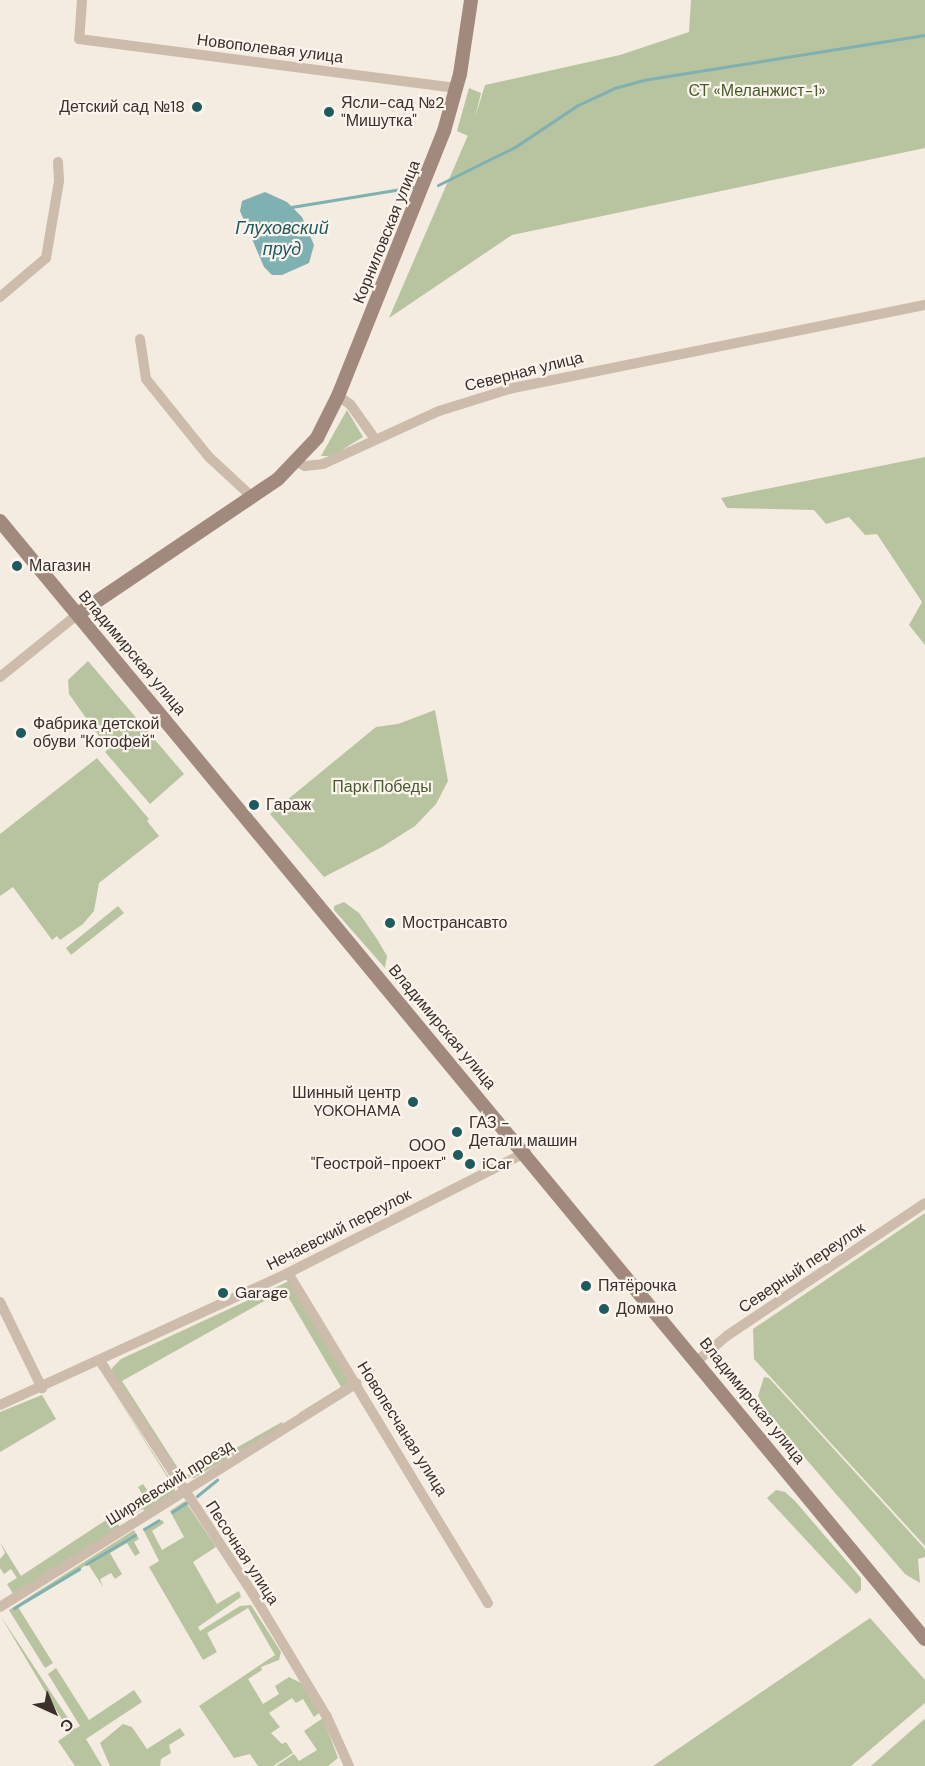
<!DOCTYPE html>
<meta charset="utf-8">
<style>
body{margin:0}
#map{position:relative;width:925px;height:1766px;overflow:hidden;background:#f4ebe1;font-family:"DM Sans",sans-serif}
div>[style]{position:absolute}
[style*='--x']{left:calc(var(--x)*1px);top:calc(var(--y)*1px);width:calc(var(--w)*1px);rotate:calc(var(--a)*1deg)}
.green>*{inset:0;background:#b8c4a0}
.water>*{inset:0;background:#7fb0b2}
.stream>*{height:3px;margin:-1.5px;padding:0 1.5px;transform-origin:1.5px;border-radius:1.5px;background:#7fb0b2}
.street>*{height:10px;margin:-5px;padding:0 5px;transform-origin:5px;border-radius:5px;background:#cdbbac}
.secondary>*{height:14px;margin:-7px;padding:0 7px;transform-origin:7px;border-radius:7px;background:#a18a7d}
.dots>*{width:16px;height:16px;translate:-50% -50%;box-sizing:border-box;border:3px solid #fbf5ee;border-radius:50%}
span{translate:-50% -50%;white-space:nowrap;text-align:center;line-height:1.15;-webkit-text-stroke:4.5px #fbf5ee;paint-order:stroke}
.street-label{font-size:16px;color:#3b302b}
.park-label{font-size:16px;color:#4a5a2e}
.poi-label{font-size:16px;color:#3b302b}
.left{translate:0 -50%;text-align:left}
.right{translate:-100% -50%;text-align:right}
.water-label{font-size:18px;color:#1f5a5e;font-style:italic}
.north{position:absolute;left:24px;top:1682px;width:60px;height:60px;-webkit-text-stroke:4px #fbf5ee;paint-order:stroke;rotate:136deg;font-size:16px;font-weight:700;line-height:24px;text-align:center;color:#3b302b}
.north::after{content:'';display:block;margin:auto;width:21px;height:27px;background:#3b302b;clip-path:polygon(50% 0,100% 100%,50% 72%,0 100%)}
</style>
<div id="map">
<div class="green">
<i style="clip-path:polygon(691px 0,925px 0,925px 148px,512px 235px,389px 318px,475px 119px,468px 136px,457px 131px,469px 88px,481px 93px,475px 118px,485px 85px,620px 55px,689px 32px)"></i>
<i style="clip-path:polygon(347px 410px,363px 437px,332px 456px,321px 456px)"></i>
<i style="clip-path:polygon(925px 457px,925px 645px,909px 625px,922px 602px,877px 534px,865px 535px,849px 517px,826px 524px,814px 510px,727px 508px,721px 498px)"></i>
<i style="clip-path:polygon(88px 661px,184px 774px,150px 804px,105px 752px,108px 749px,69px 694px,68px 680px)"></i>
<i style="clip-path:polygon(435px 710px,448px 781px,436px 804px,415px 826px,382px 847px,324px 877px,270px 814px,376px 727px,398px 724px)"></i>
<i style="clip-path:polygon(97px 758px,149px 819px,147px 821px,159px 836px,99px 883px,94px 911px,83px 924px,60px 940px,57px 936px,52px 940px,13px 887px,0 896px,0 834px)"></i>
<i style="clip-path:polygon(344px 902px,359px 913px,377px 939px,387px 956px,385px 968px,334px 910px,334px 906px)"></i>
<i style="clip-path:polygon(118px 906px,124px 913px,71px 955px,66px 948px)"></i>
<i style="clip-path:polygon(925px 1213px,925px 1546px,754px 1359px,753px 1329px)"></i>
<i style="clip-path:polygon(287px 1282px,291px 1282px,349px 1383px,301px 1416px,299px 1413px,341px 1387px,284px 1290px,122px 1381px,181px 1473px,188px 1475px,282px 1422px,284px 1426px,194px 1478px,179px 1476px,111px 1371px,113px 1367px,121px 1359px)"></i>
<i style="clip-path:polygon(764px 1377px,769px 1378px,925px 1549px,925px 1557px,918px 1559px,920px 1583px,905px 1574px,768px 1415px,758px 1396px)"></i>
<i style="clip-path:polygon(110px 1386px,175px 1487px,175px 1493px,146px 1512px,143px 1509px,129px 1517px,124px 1509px,144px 1497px,138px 1487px,143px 1484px,155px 1502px,173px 1486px)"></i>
<i style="clip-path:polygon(42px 1395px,56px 1419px,0 1452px,0 1412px)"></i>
<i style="clip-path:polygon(776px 1490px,785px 1492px,795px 1501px,861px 1578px,861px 1590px,856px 1594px,767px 1498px)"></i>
<i style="clip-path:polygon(185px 1501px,216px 1547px,193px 1562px,217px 1604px,239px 1591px,241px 1597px,198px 1627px,200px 1631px,240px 1606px,251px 1605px,281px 1652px,279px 1660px,261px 1667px,262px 1670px,248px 1679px,263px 1704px,279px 1694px,275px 1686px,289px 1677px,301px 1683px,319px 1713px,314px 1717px,303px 1699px,296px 1703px,292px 1698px,269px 1713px,280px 1727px,271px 1733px,282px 1744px,286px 1742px,293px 1753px,273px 1766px,258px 1766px,250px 1754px,234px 1758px,199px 1706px,275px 1655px,248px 1608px,207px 1633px,217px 1652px,203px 1660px,149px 1567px,159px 1561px,143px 1529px,162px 1520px,164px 1523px,152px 1531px,162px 1550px,184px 1537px,170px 1511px)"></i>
<i style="clip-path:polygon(112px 1516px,121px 1528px,14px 1595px,7px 1584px,17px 1578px,11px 1569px,4px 1574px,0 1568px,0 1559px,5px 1553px,0 1542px,21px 1576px)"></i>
<i style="clip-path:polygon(134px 1530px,139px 1539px,134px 1542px,140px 1553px,135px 1556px,127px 1543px,110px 1553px,122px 1574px,115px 1579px,111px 1573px,100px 1579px,103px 1587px,88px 1564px,18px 1607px,53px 1663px,45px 1668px,9px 1610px)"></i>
<i style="clip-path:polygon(0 1615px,75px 1729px,80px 1726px,48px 1674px,56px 1668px,89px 1720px,134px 1690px,142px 1702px,86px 1739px,102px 1766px,75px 1766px,58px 1741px,70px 1733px)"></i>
<i style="clip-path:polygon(870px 1618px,925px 1680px,925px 1703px,851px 1766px,653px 1766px)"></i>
<i style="clip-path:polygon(323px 1718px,338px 1758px,328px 1766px,276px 1766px,294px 1754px,299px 1761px,317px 1750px,304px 1731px)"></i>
<i style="clip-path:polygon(925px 1719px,925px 1766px,871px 1766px,921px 1722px)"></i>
<i style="clip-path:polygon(123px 1724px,132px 1727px,147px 1749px,180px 1728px,185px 1735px,169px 1745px,171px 1753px,161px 1759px,160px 1766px,110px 1766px,100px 1743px)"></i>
</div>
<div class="water">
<i style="clip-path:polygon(265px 192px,287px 202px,302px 217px,314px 245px,309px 263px,282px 275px,272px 275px,264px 267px,240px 211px,242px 201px)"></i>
</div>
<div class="stream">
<i style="--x:438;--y:185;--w:86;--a:-26.3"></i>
<i style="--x:515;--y:147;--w:76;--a:-33.7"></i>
<i style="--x:578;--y:105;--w:40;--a:-25"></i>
<i style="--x:614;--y:88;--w:30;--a:-15"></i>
<i style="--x:643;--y:80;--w:286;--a:-9.1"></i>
<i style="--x:291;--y:207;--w:124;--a:-9.3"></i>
<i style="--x:197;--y:1496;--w:26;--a:-39"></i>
<i style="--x:172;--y:1512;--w:17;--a:-33"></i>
<i style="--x:144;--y:1529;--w:17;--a:-31"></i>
<i style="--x:86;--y:1564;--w:57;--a:-30.6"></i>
<i style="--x:14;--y:1608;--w:76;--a:-31"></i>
</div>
<div class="street">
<i style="--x:82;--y:0;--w:39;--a:94"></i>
<i style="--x:79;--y:39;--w:380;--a:7.4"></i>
<i style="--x:0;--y:297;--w:60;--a:-40.3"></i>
<i style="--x:46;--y:258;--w:78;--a:-80.4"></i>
<i style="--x:59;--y:181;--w:19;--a:-93"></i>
<i style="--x:140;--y:339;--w:40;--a:81.5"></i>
<i style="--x:146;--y:379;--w:100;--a:51.1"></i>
<i style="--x:209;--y:457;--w:59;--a:42.9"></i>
<i style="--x:338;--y:396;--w:14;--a:34"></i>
<i style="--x:350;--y:404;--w:43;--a:54.5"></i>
<i style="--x:297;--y:462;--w:9;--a:27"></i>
<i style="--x:305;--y:466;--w:18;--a:-6"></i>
<i style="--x:323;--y:464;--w:128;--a:-24.6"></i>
<i style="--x:439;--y:411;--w:77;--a:-17.3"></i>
<i style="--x:513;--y:388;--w:420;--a:-11.4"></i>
<i style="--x:0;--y:677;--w:100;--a:-38.9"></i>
<i style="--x:288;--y:1273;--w:386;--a:58.8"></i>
<i style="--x:0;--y:1302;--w:96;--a:64"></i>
<i style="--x:100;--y:1361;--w:279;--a:56.7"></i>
<i style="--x:253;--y:1594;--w:144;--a:59"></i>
<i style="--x:327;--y:1717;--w:54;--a:65.8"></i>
<i style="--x:697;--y:1361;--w:40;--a:-40"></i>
<i style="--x:728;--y:1335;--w:237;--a:-33.8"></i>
<i style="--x:0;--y:1405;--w:317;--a:-24.6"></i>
<i style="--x:288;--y:1273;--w:267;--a:-26.9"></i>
<i style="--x:0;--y:1607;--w:421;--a:-32.1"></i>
</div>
<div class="secondary">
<i style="--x:0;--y:521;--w:1451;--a:50.4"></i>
<i style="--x:78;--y:614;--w:241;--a:-34"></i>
<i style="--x:278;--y:479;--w:57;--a:-46.4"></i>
<i style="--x:317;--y:438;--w:47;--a:-63.4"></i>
<i style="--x:338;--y:396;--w:285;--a:-68.2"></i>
<i style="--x:444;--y:131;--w:59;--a:-74.3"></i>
<i style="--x:460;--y:74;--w:75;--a:-81.5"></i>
</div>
<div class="dots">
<i style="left:197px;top:107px;background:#1f5a5e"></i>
<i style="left:329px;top:112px;background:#1f5a5e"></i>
<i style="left:17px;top:566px;background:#1f5a5e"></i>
<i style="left:21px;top:733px;background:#1f5a5e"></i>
<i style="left:254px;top:805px;background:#1f5a5e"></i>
<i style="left:390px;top:923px;background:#1f5a5e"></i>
<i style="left:413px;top:1102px;background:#1f5a5e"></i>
<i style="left:457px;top:1132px;background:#1f5a5e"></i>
<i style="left:458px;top:1155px;background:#1f5a5e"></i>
<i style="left:470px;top:1164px;background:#1f5a5e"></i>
<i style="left:586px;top:1286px;background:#1f5a5e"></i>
<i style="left:223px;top:1293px;background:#1f5a5e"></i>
<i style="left:604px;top:1309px;background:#1f5a5e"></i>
</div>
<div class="street-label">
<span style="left:270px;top:49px;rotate:7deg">Новополевая улица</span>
<span style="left:387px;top:232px;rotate:-68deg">Корниловская улица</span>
<span style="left:524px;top:372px;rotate:-14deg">Северная улица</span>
<span style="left:132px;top:653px;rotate:50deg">Владимирская улица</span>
<span style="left:442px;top:1027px;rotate:50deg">Владимирская улица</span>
<span style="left:339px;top:1230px;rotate:-27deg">Нечаевский переулок</span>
<span style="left:802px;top:1268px;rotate:-34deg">Северный переулок</span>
<span style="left:752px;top:1401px;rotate:51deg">Владимирская улица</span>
<span style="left:402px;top:1429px;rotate:58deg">Новопесчаная улица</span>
<span style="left:170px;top:1483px;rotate:-32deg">Ширяевский проезд</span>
<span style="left:242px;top:1553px;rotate:57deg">Песочная улица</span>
</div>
<div class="park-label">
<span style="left:757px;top:91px">СТ «Меланжист-1»</span>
<span style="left:382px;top:787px">Парк Победы</span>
</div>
<div class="poi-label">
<span class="left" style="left:341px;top:112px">Ясли-сад №2<br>"Мишутка"</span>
<span class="right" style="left:185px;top:107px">Детский сад №18</span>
<span class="left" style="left:29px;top:566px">Магазин</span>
<span class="left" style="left:33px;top:733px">Фабрика детской<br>обуви "Котофей"</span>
<span class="left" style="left:266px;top:805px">Гараж</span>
<span class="left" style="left:402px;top:923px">Мострансавто</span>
<span class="right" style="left:401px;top:1102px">Шинный центр<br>YOKOHAMA</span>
<span class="left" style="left:469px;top:1132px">ГАЗ -<br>Детали машин</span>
<span class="right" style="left:446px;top:1155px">ООО<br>"Геострой-проект"</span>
<span class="left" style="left:482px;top:1164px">iCar</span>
<span class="left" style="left:598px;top:1286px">Пятёрочка</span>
<span class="left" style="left:235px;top:1293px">Garage</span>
<span class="left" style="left:616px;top:1309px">Домино</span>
</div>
<div class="water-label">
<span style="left:282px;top:239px">Глуховский<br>пруд</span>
</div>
<div class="north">С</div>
</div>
